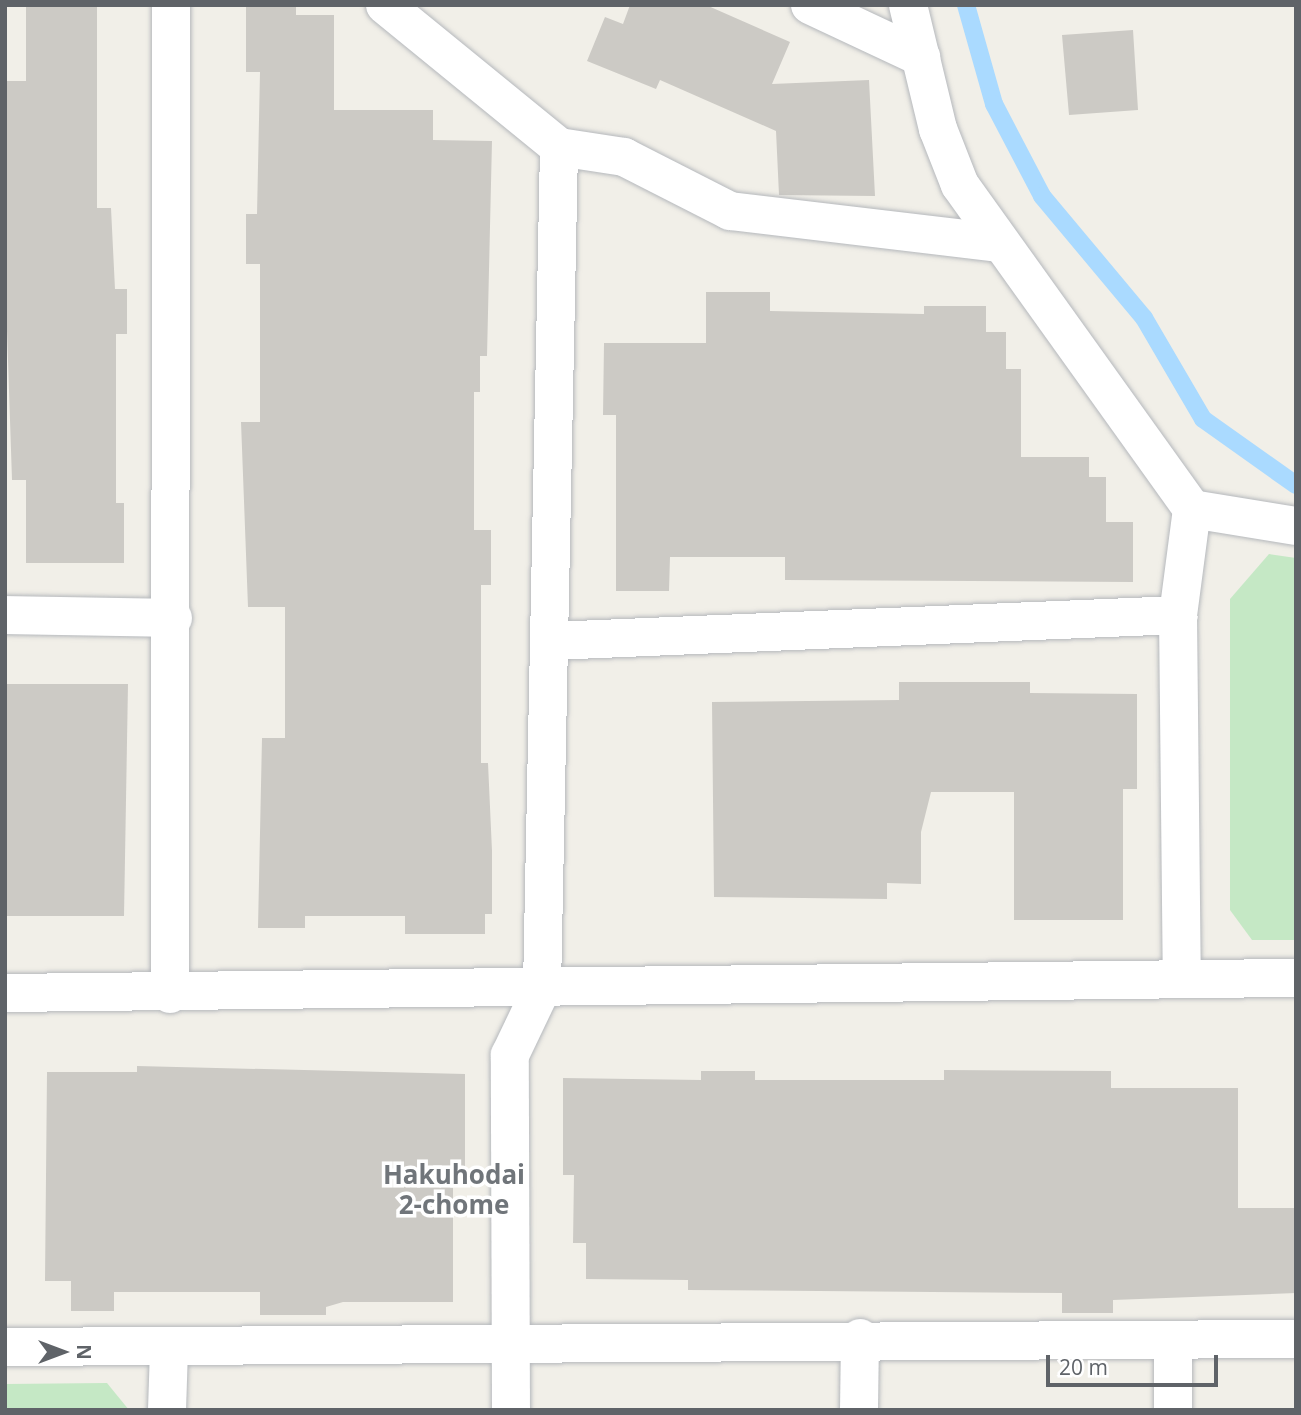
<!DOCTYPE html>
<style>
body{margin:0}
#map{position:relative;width:1301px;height:1415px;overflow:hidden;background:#f1efe8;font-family:"Open Sans",sans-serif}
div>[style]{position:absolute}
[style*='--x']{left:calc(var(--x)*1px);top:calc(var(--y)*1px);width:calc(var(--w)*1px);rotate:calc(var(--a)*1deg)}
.green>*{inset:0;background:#c5e8c5}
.stream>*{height:18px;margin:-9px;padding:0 9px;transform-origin:9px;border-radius:9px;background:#aadaff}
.building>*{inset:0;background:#cccac5}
.roads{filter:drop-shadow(0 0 2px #b5b8bc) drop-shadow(0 0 2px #b5b8bc)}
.minor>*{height:38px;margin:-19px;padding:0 19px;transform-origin:19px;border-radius:19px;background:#fff}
span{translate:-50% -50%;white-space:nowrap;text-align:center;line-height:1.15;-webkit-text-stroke:7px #fff;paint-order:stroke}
.neighbourhood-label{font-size:26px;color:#70757a;font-weight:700}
.frame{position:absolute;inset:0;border:7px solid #5f6368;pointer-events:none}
.north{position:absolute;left:28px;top:1317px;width:70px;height:70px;-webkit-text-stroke:5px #fff;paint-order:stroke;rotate:90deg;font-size:19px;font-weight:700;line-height:28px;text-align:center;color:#5f6368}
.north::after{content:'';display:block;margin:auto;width:24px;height:32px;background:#5f6368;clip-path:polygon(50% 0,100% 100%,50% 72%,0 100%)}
.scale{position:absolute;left:1046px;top:1355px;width:172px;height:32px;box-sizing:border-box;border:4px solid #5f6368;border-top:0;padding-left:9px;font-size:21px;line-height:24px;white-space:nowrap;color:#5f6368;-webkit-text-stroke:5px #fff;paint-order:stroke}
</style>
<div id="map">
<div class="green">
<i style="clip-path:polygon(1269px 554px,1296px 558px,1296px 940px,1252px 940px,1230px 910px,1230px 599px)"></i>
<i style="clip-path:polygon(107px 1383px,129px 1410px,5px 1410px,5px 1384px)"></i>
</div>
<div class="stream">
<i style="--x:966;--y:5;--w:103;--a:74.2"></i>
<i style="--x:994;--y:104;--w:104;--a:62.4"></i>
<i style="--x:1042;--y:196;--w:159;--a:50.1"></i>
<i style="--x:1144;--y:318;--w:117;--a:59.7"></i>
<i style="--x:1203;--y:419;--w:114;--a:35.4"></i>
</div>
<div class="building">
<i style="clip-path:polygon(26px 5px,97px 5px,97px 208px,111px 208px,115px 289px,127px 289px,127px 334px,116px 334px,116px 503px,124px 503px,124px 563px,26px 563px,26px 480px,12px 480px,5px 271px,5px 81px,26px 81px)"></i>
<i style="clip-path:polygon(246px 5px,296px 5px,296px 15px,334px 15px,334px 110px,433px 110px,433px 140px,492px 141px,487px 356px,480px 356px,480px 392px,474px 392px,474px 530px,491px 530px,491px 585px,481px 585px,481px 763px,488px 763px,492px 851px,492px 914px,485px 914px,485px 934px,405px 934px,405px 916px,305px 916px,305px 928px,258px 928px,262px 738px,285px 738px,285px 607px,248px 607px,241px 422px,260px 422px,260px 264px,246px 264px,246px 214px,257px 214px,260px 72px,246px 72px)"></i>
<i style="clip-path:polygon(630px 5px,706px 5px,790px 42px,772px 84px,869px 80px,875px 196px,779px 195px,776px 131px,660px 80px,656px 89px,587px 61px,605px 17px,623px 24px)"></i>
<i style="clip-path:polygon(1133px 30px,1138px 110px,1069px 115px,1062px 35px)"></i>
<i style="clip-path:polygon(706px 292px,770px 292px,770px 311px,924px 314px,924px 306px,986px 306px,986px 332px,1006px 332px,1006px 369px,1021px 369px,1021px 457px,1089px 457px,1089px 477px,1106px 477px,1106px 522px,1133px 522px,1133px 582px,785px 580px,785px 557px,670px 557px,669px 591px,616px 591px,616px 415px,603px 415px,604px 343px,706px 343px)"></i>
<i style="clip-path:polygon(899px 682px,1030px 682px,1030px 693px,1137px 694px,1137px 789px,1123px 789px,1123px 920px,1014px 920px,1014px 792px,931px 792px,921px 832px,921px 884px,887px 883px,887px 899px,714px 897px,712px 702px,899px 700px)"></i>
<i style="clip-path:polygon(5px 684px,128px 684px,124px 916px,5px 916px)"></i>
<i style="clip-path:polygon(137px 1066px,465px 1074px,465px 1171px,453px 1171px,453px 1302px,343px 1302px,326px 1307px,326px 1315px,260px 1315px,260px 1292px,114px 1292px,114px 1311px,71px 1311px,71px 1281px,45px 1281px,47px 1072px,137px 1072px)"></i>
<i style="clip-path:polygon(944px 1070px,1111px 1071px,1111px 1088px,1238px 1088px,1238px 1208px,1296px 1208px,1296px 1293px,1113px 1300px,1113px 1313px,1062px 1313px,1062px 1293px,688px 1290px,688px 1280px,586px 1279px,586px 1243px,573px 1243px,574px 1175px,563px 1175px,563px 1078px,701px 1080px,701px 1071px,755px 1071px,755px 1080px,944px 1080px)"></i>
</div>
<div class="roads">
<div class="minor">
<i style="--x:385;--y:5;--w:225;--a:39.2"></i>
<i style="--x:559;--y:147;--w:66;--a:8.7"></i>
<i style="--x:624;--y:157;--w:119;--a:27"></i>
<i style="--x:730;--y:211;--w:270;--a:6.8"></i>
<i style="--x:810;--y:5;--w:123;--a:25.1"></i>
<i style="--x:908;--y:5;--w:128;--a:76.4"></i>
<i style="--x:938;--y:129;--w:60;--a:68.6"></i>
<i style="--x:960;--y:185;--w:398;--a:54.4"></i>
<i style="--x:1192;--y:509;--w:107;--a:97.5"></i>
<i style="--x:1178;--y:615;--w:364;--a:89.4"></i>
<i style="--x:1192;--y:509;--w:105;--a:9.3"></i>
<i style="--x:5;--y:615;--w:168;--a:1"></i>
<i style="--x:551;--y:641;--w:628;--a:-2.37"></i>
<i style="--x:5;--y:993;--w:1291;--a:-0.67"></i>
<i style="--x:170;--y:994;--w:989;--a:-89.94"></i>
<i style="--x:1173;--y:1341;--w:69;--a:90"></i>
<i style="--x:5;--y:1347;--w:1291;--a:-0.36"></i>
<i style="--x:167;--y:1410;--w:60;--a:-88.1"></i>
<i style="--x:511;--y:1410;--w:355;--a:-90.2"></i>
<i style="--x:510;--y:1055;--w:74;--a:-64.5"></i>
<i style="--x:542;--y:988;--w:841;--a:-88.84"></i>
<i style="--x:859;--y:1410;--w:72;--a:-89.2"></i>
</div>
</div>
<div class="neighbourhood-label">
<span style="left:454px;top:1190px">Hakuhodai<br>2-chome</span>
</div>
<div class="frame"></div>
<div class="north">N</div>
<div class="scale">20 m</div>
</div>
